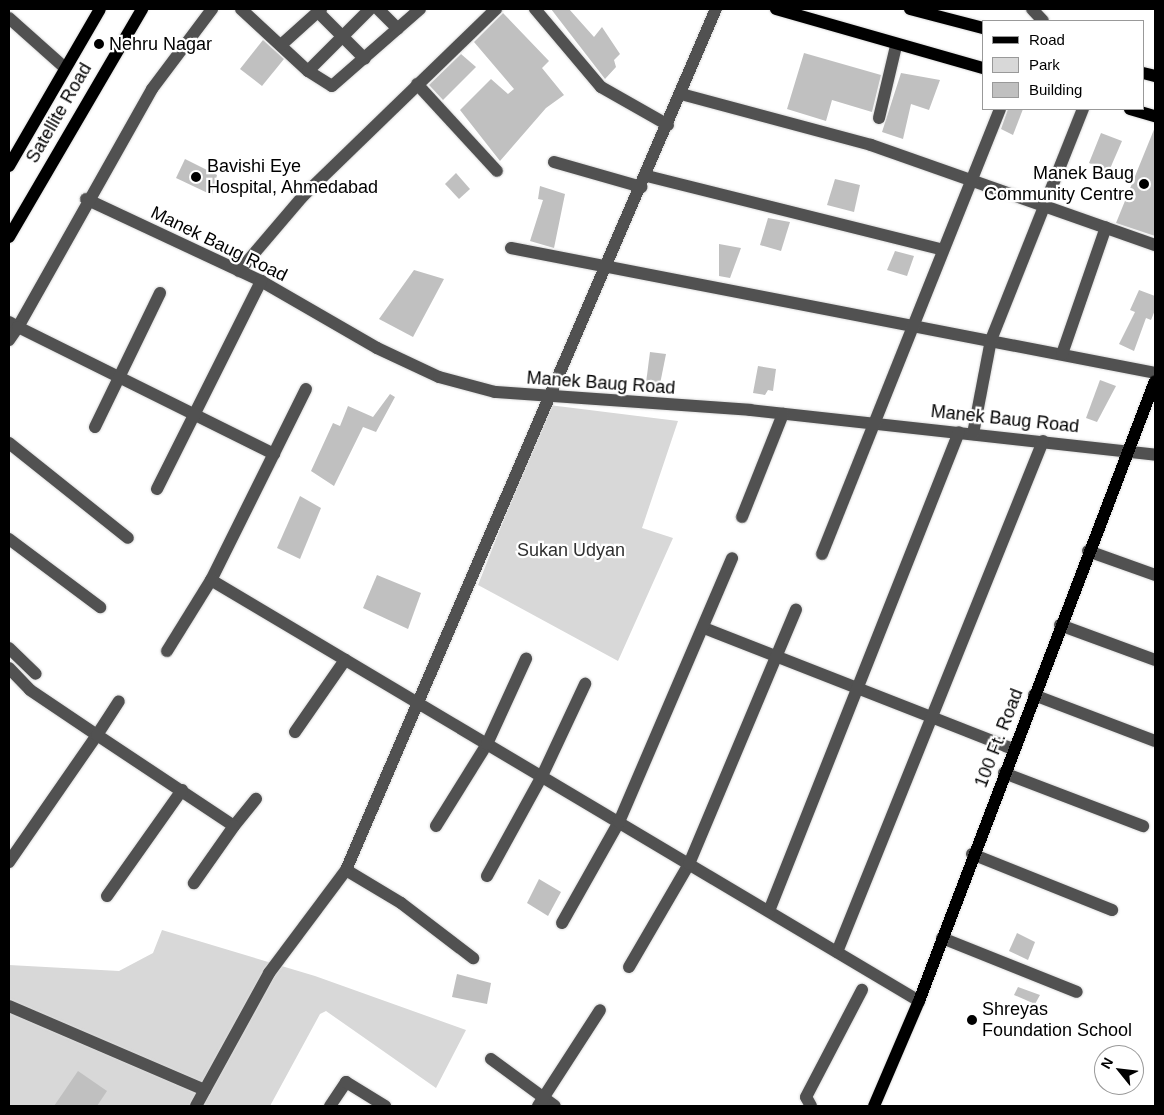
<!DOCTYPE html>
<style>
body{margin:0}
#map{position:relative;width:1164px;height:1115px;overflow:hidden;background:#fff;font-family:Arial,sans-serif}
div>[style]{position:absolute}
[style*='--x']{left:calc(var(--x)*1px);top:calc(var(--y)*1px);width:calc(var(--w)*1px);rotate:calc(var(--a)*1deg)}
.green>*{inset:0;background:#d8d8d8}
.building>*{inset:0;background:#c0c0c0}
.roads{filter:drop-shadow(0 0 1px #dbdbdb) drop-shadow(0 0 1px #dbdbdb)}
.minor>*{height:12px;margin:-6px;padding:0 6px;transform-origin:6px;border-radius:6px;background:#515151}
.major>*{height:12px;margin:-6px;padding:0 6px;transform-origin:6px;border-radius:6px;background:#000}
.dots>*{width:14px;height:14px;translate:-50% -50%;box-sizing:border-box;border:2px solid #fff;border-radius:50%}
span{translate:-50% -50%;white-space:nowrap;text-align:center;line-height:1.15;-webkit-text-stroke:4.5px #fff;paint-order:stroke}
.poi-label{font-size:18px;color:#000}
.left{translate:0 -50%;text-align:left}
.right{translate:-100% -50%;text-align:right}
.street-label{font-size:18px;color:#000}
.park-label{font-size:18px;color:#2f2f2f}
.frame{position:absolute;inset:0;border:10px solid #000;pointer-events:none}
.legend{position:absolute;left:982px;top:20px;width:162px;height:90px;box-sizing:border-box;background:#fff;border:1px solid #999;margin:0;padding:6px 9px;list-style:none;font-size:15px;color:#000}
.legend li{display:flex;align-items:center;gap:10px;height:25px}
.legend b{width:25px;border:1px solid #999}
.north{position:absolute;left:1094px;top:1045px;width:50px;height:50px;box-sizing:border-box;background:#fff;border:1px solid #999;border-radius:50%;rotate:299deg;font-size:14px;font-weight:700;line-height:20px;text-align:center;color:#000}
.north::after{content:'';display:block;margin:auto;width:18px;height:22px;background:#000;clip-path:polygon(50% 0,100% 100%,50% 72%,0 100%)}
</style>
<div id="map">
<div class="green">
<i style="clip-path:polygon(549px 405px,678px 421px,642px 528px,673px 538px,618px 661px,478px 585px)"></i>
<i style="clip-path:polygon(162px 930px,315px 976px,466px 1030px,436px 1088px,326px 1011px,320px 1014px,270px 1106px,9px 1106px,9px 965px,119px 971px,153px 953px)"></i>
</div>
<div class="building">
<i style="clip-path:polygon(551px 9px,569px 9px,594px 37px,602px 27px,620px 54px,614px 60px,616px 67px,605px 79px)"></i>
<i style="clip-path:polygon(503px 13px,549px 61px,542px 68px,564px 95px,546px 108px,500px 161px,460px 110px,491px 79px,508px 94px,514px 89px,474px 42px)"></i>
<i style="clip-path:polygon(263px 40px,284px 59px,262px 86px,240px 69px)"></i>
<i style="clip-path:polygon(804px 53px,881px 75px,872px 112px,832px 100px,826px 121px,787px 109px)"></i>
<i style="clip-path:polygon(461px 54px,476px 67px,443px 100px,429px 85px)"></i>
<i style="clip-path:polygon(901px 73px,940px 80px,929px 110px,911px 104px,903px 139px,882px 132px)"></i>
<i style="clip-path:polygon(1008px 109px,1023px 109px,1013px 135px,1001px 129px)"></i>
<i style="clip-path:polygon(1155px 127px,1155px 236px,1116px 223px)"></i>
<i style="clip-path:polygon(1101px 133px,1122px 141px,1109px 171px,1089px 163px)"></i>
<i style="clip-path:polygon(185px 159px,217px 175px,212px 195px,176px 178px)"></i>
<i style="clip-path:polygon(456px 173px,470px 189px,459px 199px,445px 184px)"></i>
<i style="clip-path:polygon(835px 179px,860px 185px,854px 212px,827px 205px)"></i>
<i style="clip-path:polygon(540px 186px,565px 194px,554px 248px,530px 241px,543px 200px,538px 199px)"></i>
<i style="clip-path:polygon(768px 218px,790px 222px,781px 251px,760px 245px)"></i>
<i style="clip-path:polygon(719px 244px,741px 248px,730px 278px,719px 276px)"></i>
<i style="clip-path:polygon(895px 251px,914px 256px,907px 276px,887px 270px)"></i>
<i style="clip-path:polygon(414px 270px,444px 279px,413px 337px,379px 319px)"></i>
<i style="clip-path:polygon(1139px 290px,1155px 296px,1155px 310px,1151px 320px,1146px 318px,1134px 351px,1119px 344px,1135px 312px,1130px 310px)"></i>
<i style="clip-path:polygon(650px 352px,666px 354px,660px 384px,646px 383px)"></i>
<i style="clip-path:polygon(758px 366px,776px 369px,773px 391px,768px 390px,765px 395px,753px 393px)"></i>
<i style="clip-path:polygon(1100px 380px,1116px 386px,1097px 422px,1086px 418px)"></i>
<i style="clip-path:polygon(390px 394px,395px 397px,376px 432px,363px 427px,334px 486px,311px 471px,333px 423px,340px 426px,348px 406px,373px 417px)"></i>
<i style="clip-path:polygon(300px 496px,321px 508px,300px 559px,277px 548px)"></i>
<i style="clip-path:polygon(377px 575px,421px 593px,408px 629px,363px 608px)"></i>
<i style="clip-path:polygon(539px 879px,561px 892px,548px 916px,527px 903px)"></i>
<i style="clip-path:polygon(1017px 933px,1035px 942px,1028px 960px,1009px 951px)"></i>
<i style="clip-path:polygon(457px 974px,491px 983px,487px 1004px,452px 997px)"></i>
<i style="clip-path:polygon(1018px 987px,1040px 995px,1035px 1004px,1014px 995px)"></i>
<i style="clip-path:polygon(78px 1071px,107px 1091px,97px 1106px,54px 1106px)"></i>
</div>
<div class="roads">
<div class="minor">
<i style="--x:241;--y:9;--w:91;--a:42.8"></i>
<i style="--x:308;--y:71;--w:28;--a:32"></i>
<i style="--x:332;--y:86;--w:117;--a:-41.2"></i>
<i style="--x:378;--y:9;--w:28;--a:45"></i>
<i style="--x:535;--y:9;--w:102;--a:49.8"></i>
<i style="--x:601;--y:87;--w:77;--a:29.6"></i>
<i style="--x:1032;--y:9;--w:16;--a:47"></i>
<i style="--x:318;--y:12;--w:66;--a:45"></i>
<i style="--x:9;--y:18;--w:74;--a:41.7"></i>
<i style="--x:281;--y:45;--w:54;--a:-42"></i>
<i style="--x:308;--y:71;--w:88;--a:-45"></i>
<i style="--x:417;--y:84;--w:118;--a:47.4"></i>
<i style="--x:681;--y:94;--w:197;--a:15"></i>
<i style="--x:871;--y:145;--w:301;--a:19.4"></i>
<i style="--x:879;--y:118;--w:74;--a:-76.7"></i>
<i style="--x:554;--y:162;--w:91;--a:15.9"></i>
<i style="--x:647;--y:176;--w:305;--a:14"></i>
<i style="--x:86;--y:199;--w:193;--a:25.1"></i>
<i style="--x:261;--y:281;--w:134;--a:30"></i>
<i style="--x:377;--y:348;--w:68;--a:25.1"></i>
<i style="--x:439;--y:377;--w:58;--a:15"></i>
<i style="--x:495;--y:392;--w:256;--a:4"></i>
<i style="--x:750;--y:410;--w:407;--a:6.3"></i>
<i style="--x:511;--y:248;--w:656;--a:10.98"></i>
<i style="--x:239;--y:271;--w:99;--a:-49.5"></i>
<i style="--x:303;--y:196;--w:269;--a:-44.1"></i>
<i style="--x:9;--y:322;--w:10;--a:29"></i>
<i style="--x:18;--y:327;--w:273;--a:-60.6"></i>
<i style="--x:152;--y:89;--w:100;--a:-53.1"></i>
<i style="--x:9;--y:340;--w:16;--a:-55"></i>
<i style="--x:18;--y:327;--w:286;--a:26.4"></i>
<i style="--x:1062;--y:354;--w:134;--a:-70.9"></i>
<i style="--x:306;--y:389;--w:213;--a:116.4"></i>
<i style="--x:211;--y:580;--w:824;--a:30.74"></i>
<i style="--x:95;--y:427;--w:149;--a:-64.1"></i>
<i style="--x:973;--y:434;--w:96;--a:-79.2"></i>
<i style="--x:991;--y:340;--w:249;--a:-68.3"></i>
<i style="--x:9;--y:443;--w:152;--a:38.6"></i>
<i style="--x:157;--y:489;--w:233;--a:-63.4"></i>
<i style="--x:742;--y:517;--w:111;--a:-68.3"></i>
<i style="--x:9;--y:539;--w:114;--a:36.8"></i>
<i style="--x:1088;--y:551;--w:71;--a:19.7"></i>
<i style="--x:822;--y:554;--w:479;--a:-68.2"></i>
<i style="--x:1060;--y:625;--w:101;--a:20.2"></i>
<i style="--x:704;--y:628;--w:332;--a:21.4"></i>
<i style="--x:9;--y:648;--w:37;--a:44"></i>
<i style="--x:167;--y:651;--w:84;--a:-58.2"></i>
<i style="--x:9;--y:668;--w:30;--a:46"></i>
<i style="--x:30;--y:690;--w:81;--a:33.9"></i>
<i style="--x:97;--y:735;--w:40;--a:-57.1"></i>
<i style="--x:1034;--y:695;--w:129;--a:20.8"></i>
<i style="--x:295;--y:732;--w:88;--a:-55.2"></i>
<i style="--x:1004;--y:773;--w:149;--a:20.9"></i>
<i style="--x:234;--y:826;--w:35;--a:-51"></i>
<i style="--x:436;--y:826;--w:97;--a:-58.1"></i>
<i style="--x:487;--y:744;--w:94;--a:-65.4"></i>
<i style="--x:972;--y:854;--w:151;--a:21.8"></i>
<i style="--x:9;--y:862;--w:155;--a:-55.3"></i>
<i style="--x:97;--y:735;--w:164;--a:33.6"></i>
<i style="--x:234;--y:826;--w:70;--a:125.1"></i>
<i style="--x:346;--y:870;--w:64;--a:31"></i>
<i style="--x:401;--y:903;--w:91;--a:37.4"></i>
<i style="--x:487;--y:876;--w:114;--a:-61.2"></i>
<i style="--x:542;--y:776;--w:102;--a:-64.9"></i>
<i style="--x:107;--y:896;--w:130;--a:-54.7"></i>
<i style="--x:769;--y:911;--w:515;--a:-68.36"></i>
<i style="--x:562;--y:923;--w:116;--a:-60.6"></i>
<i style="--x:619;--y:822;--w:287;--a:-66.8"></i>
<i style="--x:942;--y:938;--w:145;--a:21.8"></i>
<i style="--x:837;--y:952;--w:551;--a:-68.04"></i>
<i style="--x:629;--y:967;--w:119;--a:-59.8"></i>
<i style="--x:689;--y:864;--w:276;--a:-67.2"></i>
<i style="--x:9;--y:1006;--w:213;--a:23.2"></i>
<i style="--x:491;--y:1059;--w:79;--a:36.3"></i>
<i style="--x:196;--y:1106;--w:152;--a:-61.2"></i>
<i style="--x:269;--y:973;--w:129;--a:-53.2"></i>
<i style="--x:346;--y:870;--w:937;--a:-66.75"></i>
<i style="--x:330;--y:1106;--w:29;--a:-56"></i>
<i style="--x:346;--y:1082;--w:46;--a:31.6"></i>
<i style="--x:538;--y:1106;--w:114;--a:-57.1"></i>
<i style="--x:811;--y:1106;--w:10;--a:-119"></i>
<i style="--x:806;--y:1097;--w:121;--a:-62.4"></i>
</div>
<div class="major">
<i style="--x:776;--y:9;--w:215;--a:15.9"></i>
<i style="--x:910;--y:9;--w:75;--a:14.6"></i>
<i style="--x:1143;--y:73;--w:12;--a:14"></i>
<i style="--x:1130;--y:109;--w:26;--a:16"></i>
<i style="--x:9;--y:166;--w:181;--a:-59.9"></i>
<i style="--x:9;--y:237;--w:264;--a:-59.7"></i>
<i style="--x:874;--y:1106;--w:114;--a:-66.8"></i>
<i style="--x:919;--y:1001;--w:663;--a:-69.16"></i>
</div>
</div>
<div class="dots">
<i style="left:99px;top:44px;background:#000"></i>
<i style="left:196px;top:177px;background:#000"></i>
<i style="left:1144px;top:184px;background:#000"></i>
<i style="left:972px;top:1020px;background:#000"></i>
</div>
<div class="poi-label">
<span class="left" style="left:109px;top:44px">Nehru Nagar</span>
<span class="left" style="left:207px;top:177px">Bavishi Eye<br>Hospital, Ahmedabad</span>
<span class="right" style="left:1134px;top:184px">Manek Baug<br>Community Centre</span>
<span class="left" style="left:982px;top:1020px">Shreyas<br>Foundation School</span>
</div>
<div class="street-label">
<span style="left:59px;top:113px;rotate:-60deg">Satellite Road</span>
<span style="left:219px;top:244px;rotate:26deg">Manek Baug Road</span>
<span style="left:601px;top:383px;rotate:4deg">Manek Baug Road</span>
<span style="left:1005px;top:419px;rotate:6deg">Manek Baug Road</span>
<span style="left:999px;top:738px;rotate:-69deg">100 Ft. Road</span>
</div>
<div class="park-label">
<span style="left:571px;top:550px">Sukan Udyan</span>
</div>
<div class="frame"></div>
<ul class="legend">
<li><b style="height:6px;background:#000"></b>Road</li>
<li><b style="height:14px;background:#d8d8d8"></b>Park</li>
<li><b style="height:14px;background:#c0c0c0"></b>Building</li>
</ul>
<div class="north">N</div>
</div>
